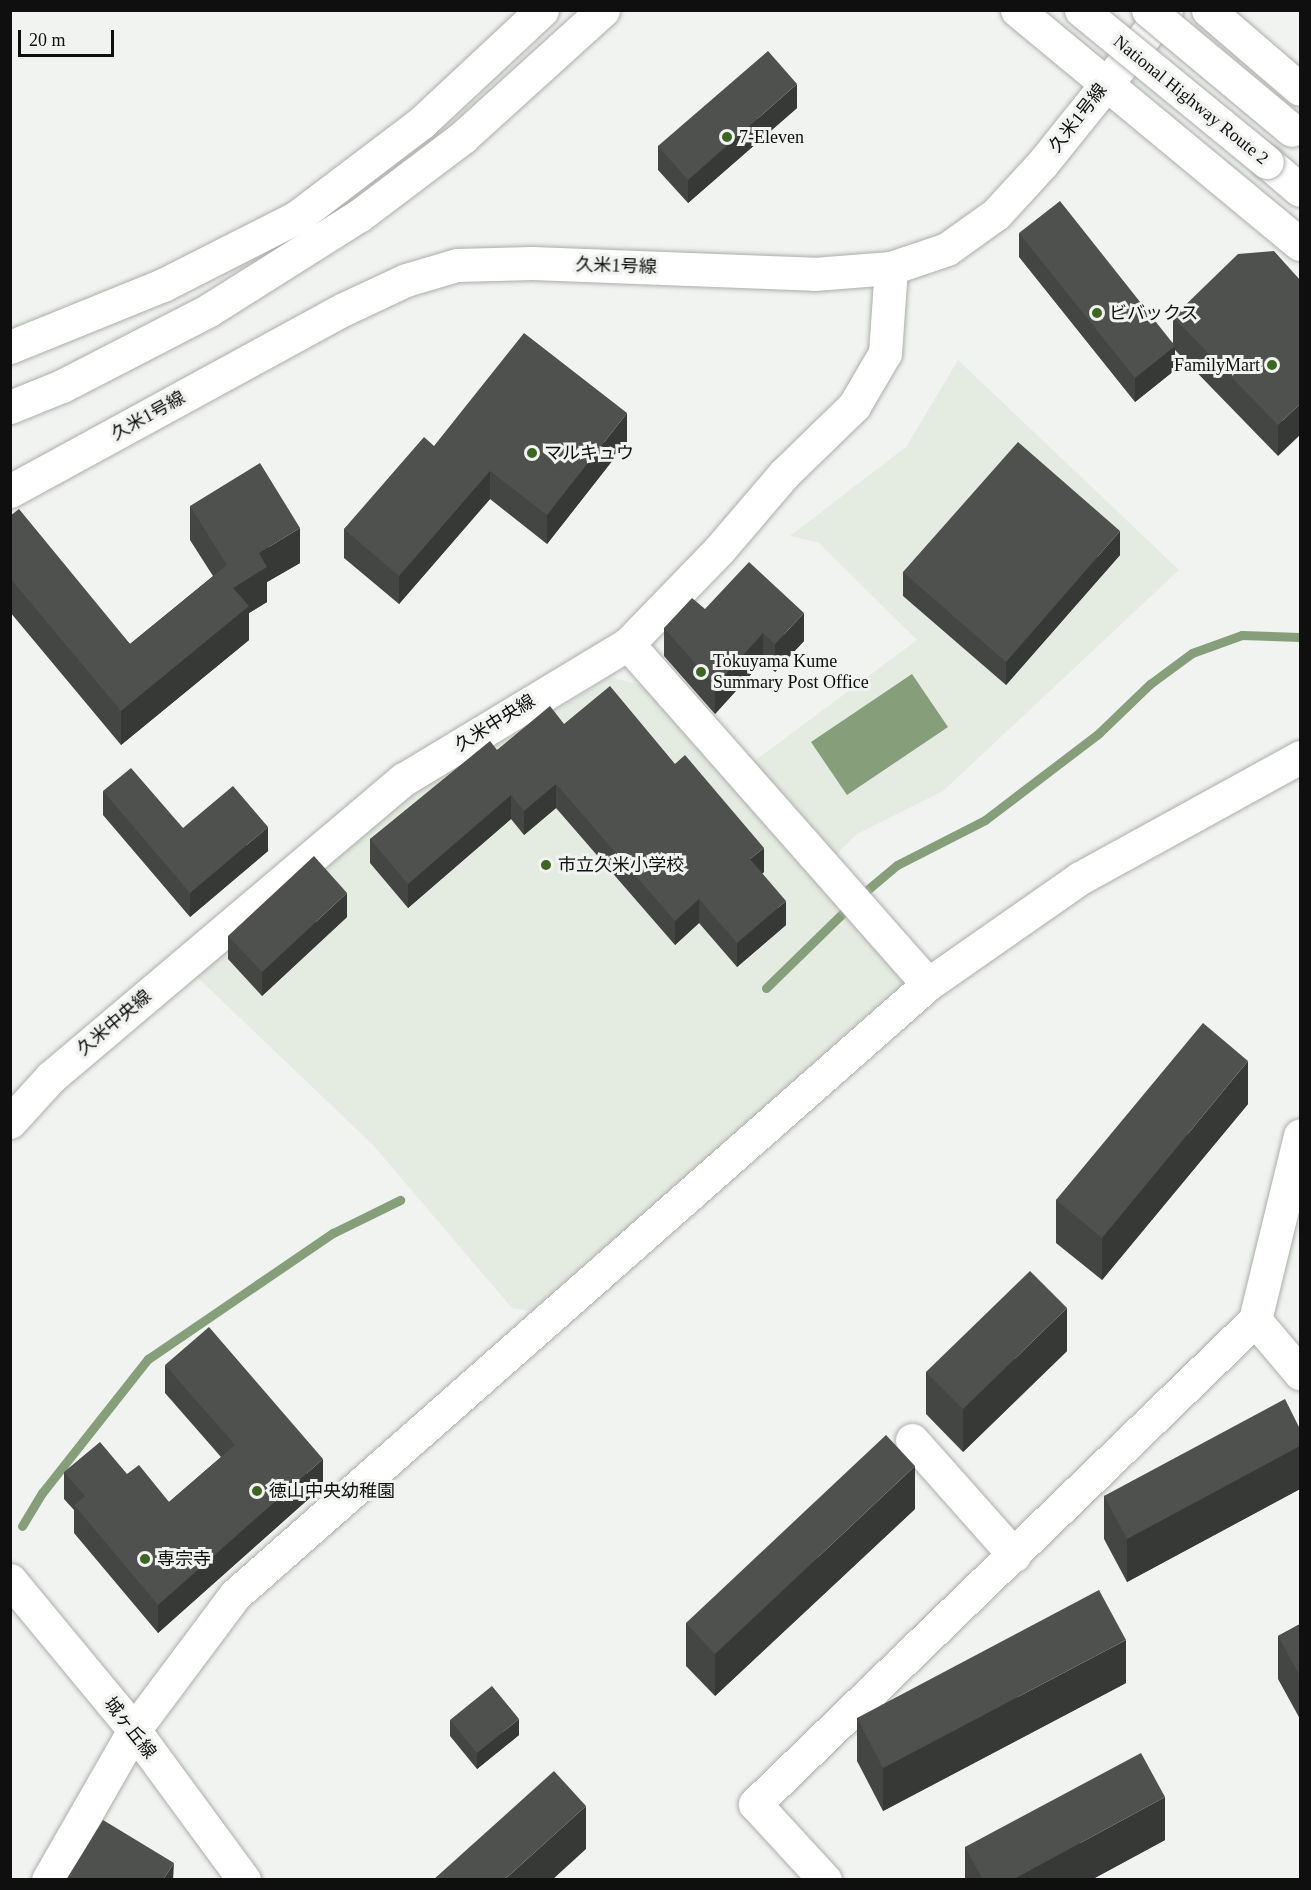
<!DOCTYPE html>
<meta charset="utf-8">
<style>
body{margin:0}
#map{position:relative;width:1311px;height:1890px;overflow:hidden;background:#f0f3ef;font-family:"Times New Roman","Noto Sans JP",serif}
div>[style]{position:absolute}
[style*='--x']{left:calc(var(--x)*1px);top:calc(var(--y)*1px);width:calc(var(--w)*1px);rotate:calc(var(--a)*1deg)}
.built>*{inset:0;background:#e4ebe0}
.water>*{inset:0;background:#869e79}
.stream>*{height:9px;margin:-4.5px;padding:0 4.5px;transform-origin:4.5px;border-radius:4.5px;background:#869e79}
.roads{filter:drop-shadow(0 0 2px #abaeaa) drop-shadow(0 0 2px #abaeaa)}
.minor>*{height:33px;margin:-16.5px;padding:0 16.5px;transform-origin:16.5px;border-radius:16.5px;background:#fff}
.highway>*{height:33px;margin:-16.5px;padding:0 16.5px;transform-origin:16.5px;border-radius:16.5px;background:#fff}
.bridges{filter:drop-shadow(0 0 2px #abaeaa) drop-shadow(0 0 2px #abaeaa)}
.highway-bridge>*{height:33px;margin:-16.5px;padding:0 16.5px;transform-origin:16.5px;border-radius:16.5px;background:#fff}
.wall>*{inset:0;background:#434642}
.shaded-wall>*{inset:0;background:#373936}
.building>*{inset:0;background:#4e514d}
.dots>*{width:16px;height:16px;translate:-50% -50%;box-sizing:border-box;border:3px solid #f0f3ef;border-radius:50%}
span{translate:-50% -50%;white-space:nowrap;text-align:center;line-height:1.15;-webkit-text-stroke:6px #f0f3ef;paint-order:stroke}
.street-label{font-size:18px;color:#0e0f0e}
.poi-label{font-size:18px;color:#0e0f0e}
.left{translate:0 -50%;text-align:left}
.right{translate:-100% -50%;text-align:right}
.frame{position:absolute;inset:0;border:12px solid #0e0f0e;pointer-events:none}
.scale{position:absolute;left:18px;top:30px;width:96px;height:27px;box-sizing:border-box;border:3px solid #0e0f0e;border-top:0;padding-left:8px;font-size:18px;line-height:21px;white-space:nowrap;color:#0e0f0e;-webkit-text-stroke:4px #f0f3ef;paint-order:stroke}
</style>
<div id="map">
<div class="built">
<i style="clip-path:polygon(958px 360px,1179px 570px,943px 791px,857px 834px,838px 853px,826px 883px,908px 986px,538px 1312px,512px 1308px,373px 1145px,195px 975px,405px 792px,540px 721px,609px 677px,646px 686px,737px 774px,917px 640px,819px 543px,790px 536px,906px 447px)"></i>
</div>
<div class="water">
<i style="clip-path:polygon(912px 674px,948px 727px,847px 795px,811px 742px)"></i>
</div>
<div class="stream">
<i style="--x:860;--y:896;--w:48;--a:-40"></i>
<i style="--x:897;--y:865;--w:99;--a:-27.1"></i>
<i style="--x:985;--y:820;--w:143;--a:-37.3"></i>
<i style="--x:1099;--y:733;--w:71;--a:-43.9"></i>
<i style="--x:1150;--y:684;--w:52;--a:-36.4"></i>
<i style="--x:1192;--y:653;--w:53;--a:-19.8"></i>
<i style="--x:1242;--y:635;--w:58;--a:2"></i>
<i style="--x:766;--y:988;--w:117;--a:-44.3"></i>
<i style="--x:22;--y:1526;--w:39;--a:-59"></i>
<i style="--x:42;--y:1493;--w:171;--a:-51.7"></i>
<i style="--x:148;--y:1359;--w:224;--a:-34.3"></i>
<i style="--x:333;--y:1233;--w:75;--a:-26.2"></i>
</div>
<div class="roads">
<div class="minor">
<i style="--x:10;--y:491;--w:380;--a:-28.6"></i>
<i style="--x:344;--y:309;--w:68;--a:-25.1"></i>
<i style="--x:406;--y:280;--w:53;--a:-16.4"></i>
<i style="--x:457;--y:265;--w:75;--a:-1.5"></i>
<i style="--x:532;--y:263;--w:282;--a:2.2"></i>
<i style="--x:814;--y:274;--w:77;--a:-4.5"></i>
<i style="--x:891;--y:268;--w:59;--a:-18.7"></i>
<i style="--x:947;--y:249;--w:60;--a:-35.5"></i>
<i style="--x:996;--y:214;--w:68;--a:-47.4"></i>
<i style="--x:1042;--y:164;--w:198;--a:-51.2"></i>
<i style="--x:628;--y:644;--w:453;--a:48.6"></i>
<i style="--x:10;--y:1122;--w:61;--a:-47.7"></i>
<i style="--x:51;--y:1077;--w:462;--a:-40.2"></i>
<i style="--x:404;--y:779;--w:262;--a:-31.1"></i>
<i style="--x:628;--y:644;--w:131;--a:-45.9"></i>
<i style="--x:719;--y:550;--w:100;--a:-49.5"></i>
<i style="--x:784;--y:474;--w:98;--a:-44.2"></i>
<i style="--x:854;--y:406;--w:61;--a:-59.7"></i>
<i style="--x:885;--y:353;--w:85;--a:-86"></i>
<i style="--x:1255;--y:1320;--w:70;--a:49.7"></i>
<i style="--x:912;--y:1440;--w:154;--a:48.4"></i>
<i style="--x:10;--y:1580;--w:195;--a:50.4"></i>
<i style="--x:134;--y:1730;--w:186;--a:53.7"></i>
<i style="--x:48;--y:1880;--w:173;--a:-60.2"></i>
<i style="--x:134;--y:1730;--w:169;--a:-53.2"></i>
<i style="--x:235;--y:1595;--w:924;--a:-41.4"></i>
<i style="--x:928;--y:984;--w:185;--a:-34.9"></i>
<i style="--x:1080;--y:878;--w:251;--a:-28.8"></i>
<i style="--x:825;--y:1880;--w:103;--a:-132.6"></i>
<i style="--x:755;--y:1804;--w:696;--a:-44.07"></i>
<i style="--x:1255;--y:1320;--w:190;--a:-76.3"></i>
</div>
<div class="highway">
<i style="--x:1017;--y:10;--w:367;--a:39.6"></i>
<i style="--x:1208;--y:10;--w:121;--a:40.7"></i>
<i style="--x:1267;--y:162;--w:43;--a:40.3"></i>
<i style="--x:10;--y:347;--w:165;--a:-22.1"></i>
<i style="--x:163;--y:285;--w:150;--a:-26.9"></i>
<i style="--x:297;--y:217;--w:157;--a:-37.2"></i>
<i style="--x:422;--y:122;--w:164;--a:-43"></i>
<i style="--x:10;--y:407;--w:56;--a:-22"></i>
<i style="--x:62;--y:386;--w:165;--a:-27.3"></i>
<i style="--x:209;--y:310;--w:178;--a:-32.2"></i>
<i style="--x:360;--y:215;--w:129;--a:-37.1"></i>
<i style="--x:463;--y:137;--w:189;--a:-42.2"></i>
</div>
</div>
<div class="bridges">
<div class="highway-bridge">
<i style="--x:1081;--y:10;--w:240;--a:39.3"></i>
<i style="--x:1148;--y:10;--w:187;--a:39.8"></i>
</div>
</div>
<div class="wall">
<i style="clip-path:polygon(797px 108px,688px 203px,658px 170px,658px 146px)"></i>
<i style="clip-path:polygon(1019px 233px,1173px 343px,1173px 317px,1300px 280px,1278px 456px,1175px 350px,1175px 370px,1135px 402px,1019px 257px)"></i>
<i style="clip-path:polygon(627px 442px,547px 544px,490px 499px,399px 604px,344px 558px,344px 529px,434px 446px)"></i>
<i style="clip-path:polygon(190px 506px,300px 563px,267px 582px,267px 602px,249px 613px,249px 640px,121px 745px,10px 612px,10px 516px,130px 644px,213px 576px,190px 540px)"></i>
<i style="clip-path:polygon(1120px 555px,1006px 685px,903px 596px,903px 572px)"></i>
<i style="clip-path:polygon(705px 609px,804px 641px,775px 672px,763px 661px,715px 714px,664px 656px,664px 628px)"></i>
<i style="clip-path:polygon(564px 724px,764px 872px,762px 873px,786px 925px,737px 967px,699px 923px,675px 945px,556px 808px,524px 835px,511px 819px,408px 908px,370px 863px,370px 839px,497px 750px)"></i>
<i style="clip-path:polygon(103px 791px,183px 828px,268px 851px,190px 917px,103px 815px)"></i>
<i style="clip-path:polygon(347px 917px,262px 996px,228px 959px,228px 936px)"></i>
<i style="clip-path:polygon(1248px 1104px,1102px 1280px,1056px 1243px,1056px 1200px)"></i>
<i style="clip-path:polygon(1067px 1351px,963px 1452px,926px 1414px,926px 1372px)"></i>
<i style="clip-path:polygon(165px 1365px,323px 1486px,158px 1633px,74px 1533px,74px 1510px,64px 1499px,64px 1472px,127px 1474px,169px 1502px,221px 1457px,165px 1393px)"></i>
<i style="clip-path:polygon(1300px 1429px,1300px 1489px,1127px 1582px,1104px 1539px,1104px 1496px)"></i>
<i style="clip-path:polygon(915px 1509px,715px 1696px,686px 1666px,686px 1623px)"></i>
<i style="clip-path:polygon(1300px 1624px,1300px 1719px,1278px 1679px,1278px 1636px)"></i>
<i style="clip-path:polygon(1126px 1683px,883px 1811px,857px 1761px,857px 1718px)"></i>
<i style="clip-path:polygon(450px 1720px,519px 1735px,477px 1769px,450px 1736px)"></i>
<i style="clip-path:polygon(1165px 1840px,1091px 1880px,965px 1880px,965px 1847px)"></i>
</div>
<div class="shaded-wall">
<i style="clip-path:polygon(797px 84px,797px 108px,688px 203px,688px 180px)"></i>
<i style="clip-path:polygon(1175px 346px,1175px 370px,1135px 402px,1135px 378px)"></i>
<i style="clip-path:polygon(1300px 404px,1300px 435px,1278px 456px,1278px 425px)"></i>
<i style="clip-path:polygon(627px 413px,627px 442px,547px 544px,547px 515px)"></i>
<i style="clip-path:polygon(490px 471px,490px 499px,399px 604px,399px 576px)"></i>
<i style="clip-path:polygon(300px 528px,300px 563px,267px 582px,267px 602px,249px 613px,249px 640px,121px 745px,121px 711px,233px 588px,259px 553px)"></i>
<i style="clip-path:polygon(1120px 531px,1120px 555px,1006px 685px,1006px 662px)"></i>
<i style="clip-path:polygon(804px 613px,804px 641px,775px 672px,775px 644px)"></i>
<i style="clip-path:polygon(763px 633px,763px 661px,715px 714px,715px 686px)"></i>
<i style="clip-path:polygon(556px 784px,556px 808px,524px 835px,524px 811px)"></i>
<i style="clip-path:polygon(511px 795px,511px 819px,408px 908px,408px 884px)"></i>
<i style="clip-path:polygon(268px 827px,268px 851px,190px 917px,190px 893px)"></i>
<i style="clip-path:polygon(764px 848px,764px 872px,750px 883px,750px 859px)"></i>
<i style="clip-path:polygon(347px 893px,347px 917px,262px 996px,262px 972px)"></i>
<i style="clip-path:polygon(699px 899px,699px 923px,675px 945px,675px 921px)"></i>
<i style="clip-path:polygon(786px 901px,786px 925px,737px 967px,737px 943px)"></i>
<i style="clip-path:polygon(1248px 1061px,1248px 1104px,1102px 1280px,1102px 1238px)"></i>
<i style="clip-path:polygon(1067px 1308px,1067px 1351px,963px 1452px,963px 1409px)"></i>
<i style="clip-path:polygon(1300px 1446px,1300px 1489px,1127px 1582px,1127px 1539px)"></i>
<i style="clip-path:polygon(323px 1459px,323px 1486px,158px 1633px,158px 1605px)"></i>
<i style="clip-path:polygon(915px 1466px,915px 1509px,715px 1696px,715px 1654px)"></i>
<i style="clip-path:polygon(1126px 1640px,1126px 1683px,883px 1811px,883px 1768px)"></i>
<i style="clip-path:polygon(519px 1719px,519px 1735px,477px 1769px,477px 1753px)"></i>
<i style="clip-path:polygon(1165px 1797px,1165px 1840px,1091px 1880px,1012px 1880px)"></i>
<i style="clip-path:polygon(586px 1806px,586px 1849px,552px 1880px,504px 1880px)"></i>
<i style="clip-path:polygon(174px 1863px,173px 1880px,163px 1880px)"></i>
</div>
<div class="building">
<i style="clip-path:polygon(768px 51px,797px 84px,688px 180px,658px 146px)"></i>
<i style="clip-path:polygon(1060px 201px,1175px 346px,1135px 378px,1019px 233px)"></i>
<i style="clip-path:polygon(1274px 251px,1300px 280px,1300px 404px,1278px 425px,1173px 317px,1238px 254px)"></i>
<i style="clip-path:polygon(524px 333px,627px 413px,547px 515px,490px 471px,399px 576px,344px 529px,424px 437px,434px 446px)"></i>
<i style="clip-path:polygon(1018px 442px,1120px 531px,1006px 662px,903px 572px)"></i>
<i style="clip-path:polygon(260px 463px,300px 528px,259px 553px,267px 567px,233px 588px,249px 606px,121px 711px,10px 578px,10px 516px,19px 509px,130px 644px,227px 565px,190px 506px)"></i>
<i style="clip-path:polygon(749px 562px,804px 613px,775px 644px,763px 633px,715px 686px,664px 628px,692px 598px,705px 609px)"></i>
<i style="clip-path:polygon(610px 686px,675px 764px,685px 755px,764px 848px,750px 859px,786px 901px,737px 943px,699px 899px,675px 921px,556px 784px,524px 811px,511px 795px,408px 884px,370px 839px,490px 741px,497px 750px,550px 706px,564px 724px)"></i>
<i style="clip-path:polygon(131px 768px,183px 828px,233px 786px,268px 827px,190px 893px,103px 791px)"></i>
<i style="clip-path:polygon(314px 856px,347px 893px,262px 972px,228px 936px)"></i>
<i style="clip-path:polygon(1203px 1023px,1248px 1061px,1102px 1238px,1056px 1200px)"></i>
<i style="clip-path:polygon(1030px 1271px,1067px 1308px,963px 1409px,926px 1372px)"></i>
<i style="clip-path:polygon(209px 1327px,323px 1459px,158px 1605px,74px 1505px,85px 1496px,64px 1472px,100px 1442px,127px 1474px,139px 1465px,169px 1502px,235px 1445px,165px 1365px)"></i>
<i style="clip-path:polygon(1285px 1399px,1300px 1429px,1300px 1446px,1127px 1539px,1104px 1496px)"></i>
<i style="clip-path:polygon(886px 1435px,915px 1466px,715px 1654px,686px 1623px)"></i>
<i style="clip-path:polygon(1099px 1590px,1126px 1640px,883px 1768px,857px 1718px)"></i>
<i style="clip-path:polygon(1300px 1624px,1300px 1676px,1278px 1636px)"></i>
<i style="clip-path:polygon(492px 1686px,519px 1719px,477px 1753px,450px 1720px)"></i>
<i style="clip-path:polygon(1141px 1753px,1165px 1797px,1012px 1880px,983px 1880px,965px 1847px)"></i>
<i style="clip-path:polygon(554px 1771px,586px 1806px,504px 1880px,433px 1880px)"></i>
<i style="clip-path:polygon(103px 1820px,174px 1863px,163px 1880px,66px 1880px)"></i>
</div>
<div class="dots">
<i style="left:727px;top:137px;background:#3d6622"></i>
<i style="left:1097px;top:313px;background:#3d6622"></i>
<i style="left:1272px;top:365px;background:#3d6622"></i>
<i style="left:532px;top:453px;background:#3d6622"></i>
<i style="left:701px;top:672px;background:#3d6622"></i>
<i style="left:546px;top:865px;background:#3d6622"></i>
<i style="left:257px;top:1491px;background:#3d6622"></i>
<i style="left:145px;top:1559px;background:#3d6622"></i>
</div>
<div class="street-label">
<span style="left:1191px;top:100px;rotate:39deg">National Highway Route 2</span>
<span style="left:1078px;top:118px;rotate:-52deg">久米1号線</span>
<span style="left:616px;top:266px;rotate:2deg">久米1号線</span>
<span style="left:148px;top:416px;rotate:-29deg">久米1号線</span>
<span style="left:495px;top:723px;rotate:-32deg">久米中央線</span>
<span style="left:114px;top:1023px;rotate:-40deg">久米中央線</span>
<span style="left:130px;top:1728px;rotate:52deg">城ヶ丘線</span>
</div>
<div class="poi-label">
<span class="left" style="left:739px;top:137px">7-Eleven</span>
<span class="left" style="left:1109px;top:313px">ビバックス</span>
<span class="right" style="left:1260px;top:365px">FamilyMart</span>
<span class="left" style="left:544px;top:453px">マルキュウ</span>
<span class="left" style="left:713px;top:672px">Tokuyama Kume<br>Summary Post Office</span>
<span class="left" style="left:558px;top:865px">市立久米小学校</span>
<span class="left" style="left:269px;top:1491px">徳山中央幼稚園</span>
<span class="left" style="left:157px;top:1559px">専宗寺</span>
</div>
<div class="frame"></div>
<div class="scale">20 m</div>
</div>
